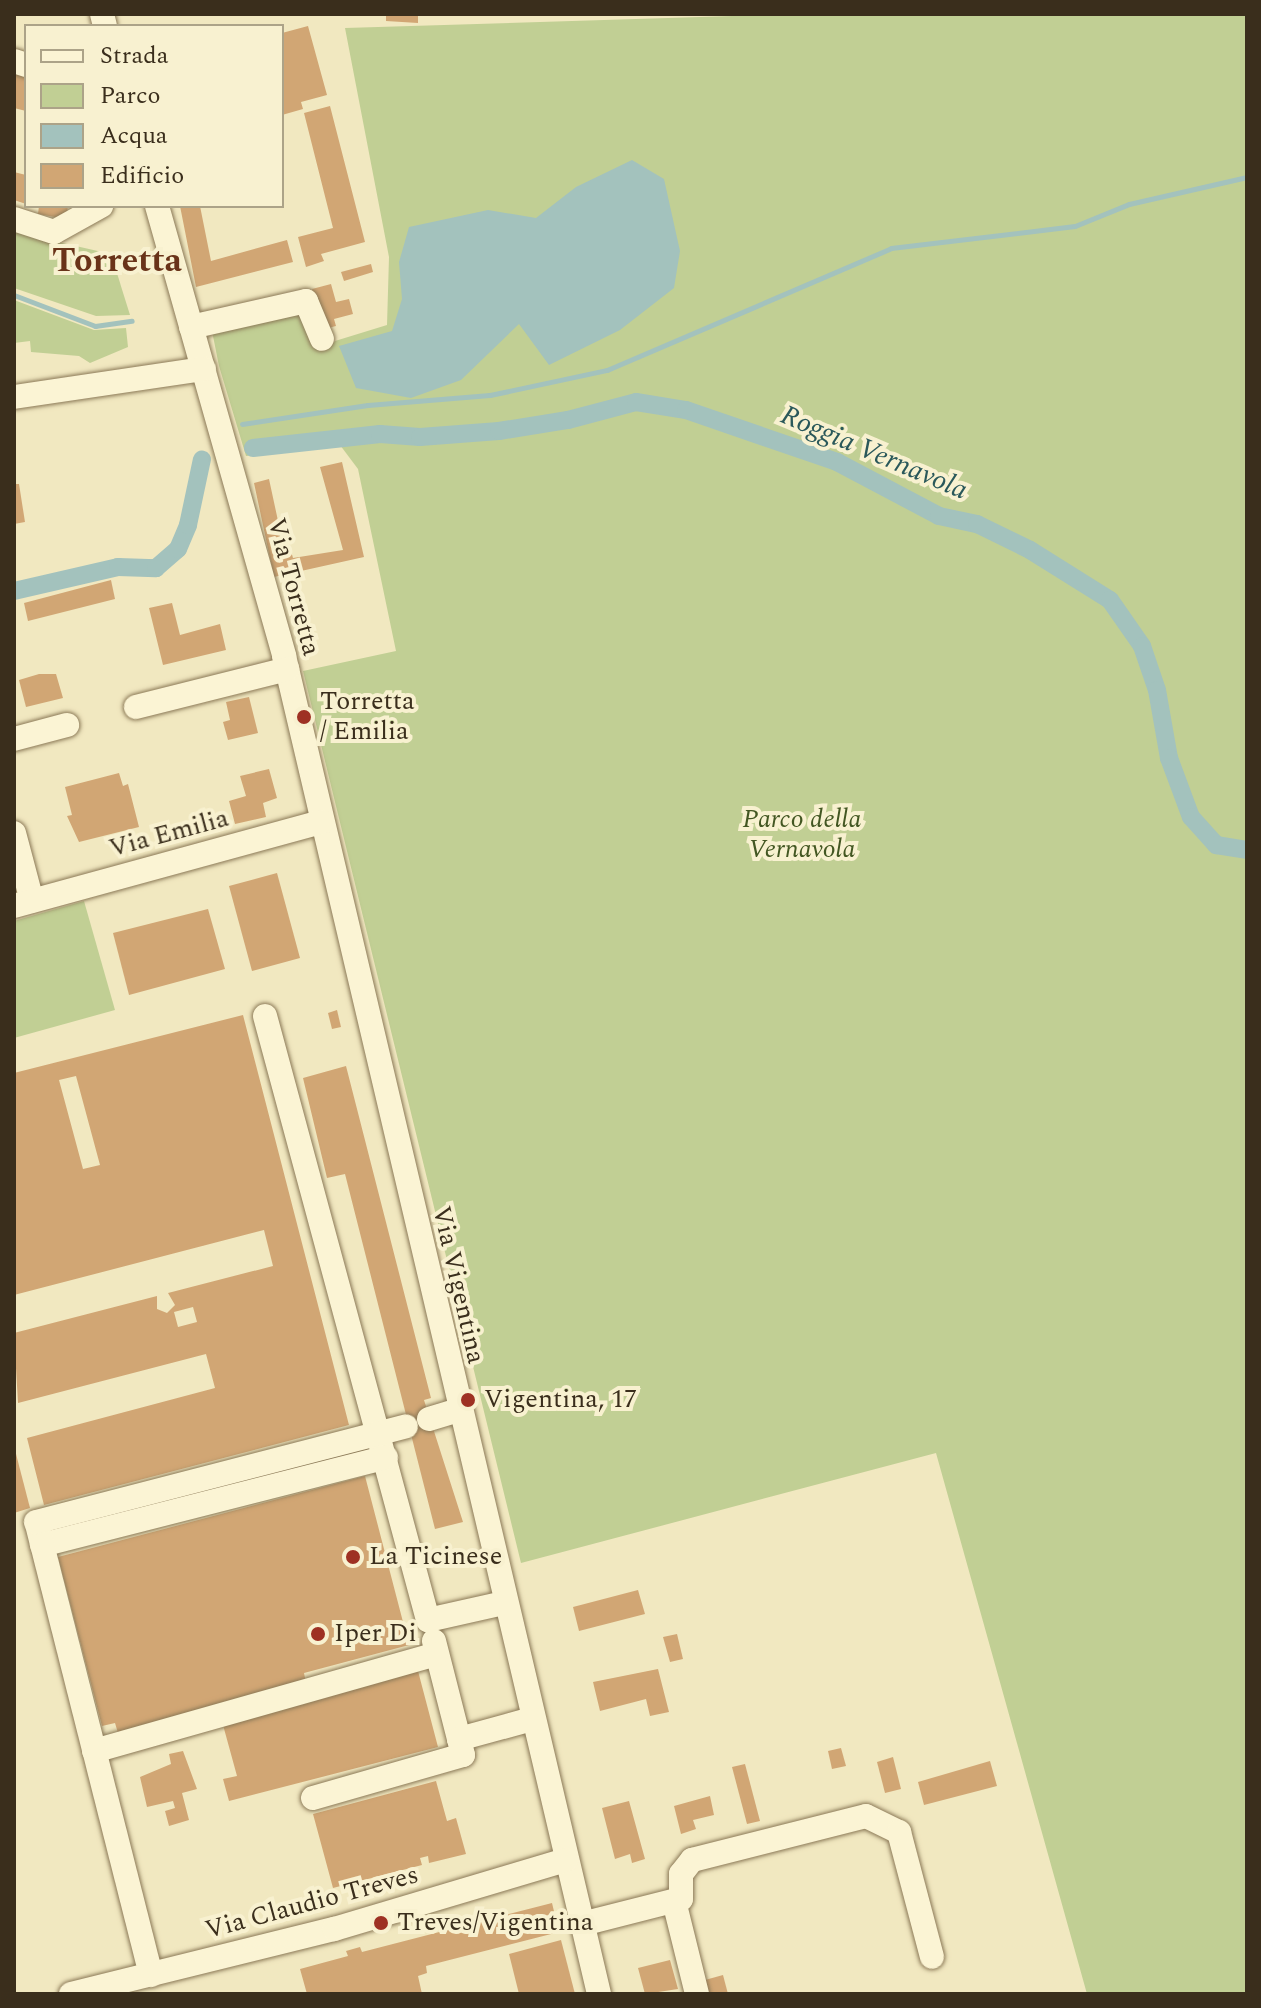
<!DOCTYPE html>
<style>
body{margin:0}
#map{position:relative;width:1261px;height:2008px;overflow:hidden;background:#f1e8c0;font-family:Spectral,serif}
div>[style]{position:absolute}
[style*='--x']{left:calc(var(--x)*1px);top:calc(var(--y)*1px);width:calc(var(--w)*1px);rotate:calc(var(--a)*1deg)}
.green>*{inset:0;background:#c1cf94}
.water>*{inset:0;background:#a3c2bd}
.stream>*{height:5px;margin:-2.5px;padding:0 2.5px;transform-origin:2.5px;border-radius:2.5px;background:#a3c2bd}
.canal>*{height:18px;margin:-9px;padding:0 9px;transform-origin:9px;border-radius:9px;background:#a3c2bd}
.building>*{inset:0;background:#d1a674}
.roads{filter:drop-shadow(0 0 2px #8b7957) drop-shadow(0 0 2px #8b7957)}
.minor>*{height:24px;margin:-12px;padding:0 12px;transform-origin:12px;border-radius:12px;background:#fbf4d4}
.dots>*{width:22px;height:22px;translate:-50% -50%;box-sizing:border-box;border:4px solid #f8f1d0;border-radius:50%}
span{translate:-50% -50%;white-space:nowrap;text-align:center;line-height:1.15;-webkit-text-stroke:8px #f8f1d0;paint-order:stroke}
.street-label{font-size:26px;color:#3a2e1c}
.poi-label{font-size:26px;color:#3a2e1c}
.left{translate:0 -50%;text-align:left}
.park-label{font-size:26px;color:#435722;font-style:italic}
.water-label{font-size:28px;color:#2a585a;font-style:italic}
.district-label{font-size:34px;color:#693319;font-weight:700}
.frame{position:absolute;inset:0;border:16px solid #3a2e1c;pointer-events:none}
.legend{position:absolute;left:24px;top:24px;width:260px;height:184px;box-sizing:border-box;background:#f8f1d0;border:2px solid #aca388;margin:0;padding:10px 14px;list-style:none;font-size:24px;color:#3a2e1c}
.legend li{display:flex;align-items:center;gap:16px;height:40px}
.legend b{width:40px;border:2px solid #aca388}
</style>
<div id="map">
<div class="green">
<i style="clip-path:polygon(800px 14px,1247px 14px,1247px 1994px,1087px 1994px,936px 1453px,521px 1563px,303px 671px,396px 651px,358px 469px,340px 445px,246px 456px,219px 366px,212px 331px,307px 308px,325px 351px,335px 341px,387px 325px,389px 257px,345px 28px)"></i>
<i style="clip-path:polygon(14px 232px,111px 254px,130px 315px,96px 316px,14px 288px)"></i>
<i style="clip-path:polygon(14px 300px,94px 330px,126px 328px,128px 347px,90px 363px,79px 356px,31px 352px,30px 341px,14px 343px)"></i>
<i style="clip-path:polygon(84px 901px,115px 1010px,14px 1038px,14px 921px)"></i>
</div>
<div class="water">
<i style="clip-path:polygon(632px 160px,664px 179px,680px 251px,674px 288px,620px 330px,549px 365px,519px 324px,461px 380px,411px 398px,356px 388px,339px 346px,392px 331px,402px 299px,399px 262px,409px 227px,488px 210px,536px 218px,576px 187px)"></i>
</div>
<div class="stream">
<i style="--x:14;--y:295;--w:87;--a:20.9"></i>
<i style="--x:95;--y:326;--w:37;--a:-8"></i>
<i style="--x:242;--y:424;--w:127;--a:-8.6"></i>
<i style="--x:368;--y:405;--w:122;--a:-4.7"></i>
<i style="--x:490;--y:395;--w:120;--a:-12.1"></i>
<i style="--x:607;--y:370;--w:309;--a:-23.2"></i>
<i style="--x:891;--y:248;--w:185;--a:-6.8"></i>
<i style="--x:1075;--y:226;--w:58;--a:-22.2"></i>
<i style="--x:1129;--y:204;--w:121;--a:-12.9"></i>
</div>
<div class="canal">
<i style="--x:253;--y:448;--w:128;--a:-6.3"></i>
<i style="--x:380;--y:434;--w:40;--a:4.3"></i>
<i style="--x:420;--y:437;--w:79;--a:-4.3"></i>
<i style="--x:499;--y:431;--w:70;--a:-9.1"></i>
<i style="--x:568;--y:420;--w:70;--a:-14.8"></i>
<i style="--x:636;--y:402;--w:51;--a:9.1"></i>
<i style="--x:686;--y:410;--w:160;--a:19"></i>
<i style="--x:837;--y:462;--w:115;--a:27.9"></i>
<i style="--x:939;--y:516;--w:39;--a:12"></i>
<i style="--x:977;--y:524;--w:59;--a:26.1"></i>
<i style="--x:1030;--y:550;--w:94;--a:32"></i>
<i style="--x:1110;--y:600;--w:56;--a:55.2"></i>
<i style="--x:1142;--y:646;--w:46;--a:71.2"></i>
<i style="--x:1157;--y:690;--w:69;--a:80"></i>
<i style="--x:1169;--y:758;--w:63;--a:69.6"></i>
<i style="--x:1191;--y:817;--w:38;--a:48"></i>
<i style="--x:1216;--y:845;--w:31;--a:9"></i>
<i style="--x:14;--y:591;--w:107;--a:-13"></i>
<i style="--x:118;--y:567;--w:38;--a:2"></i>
<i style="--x:156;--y:568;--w:29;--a:-41"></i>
<i style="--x:178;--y:549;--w:26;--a:-67"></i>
<i style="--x:188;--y:525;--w:67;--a:-78"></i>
</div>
<div class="building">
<i style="clip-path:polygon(386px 14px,418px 14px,418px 23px,386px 21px)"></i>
<i style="clip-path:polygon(308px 26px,327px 95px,301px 102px,303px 109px,282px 115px,282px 33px)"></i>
<i style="clip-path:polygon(14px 67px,26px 71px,26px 111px,14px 108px)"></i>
<i style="clip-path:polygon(330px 106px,365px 242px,321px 254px,324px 261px,306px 267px,298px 237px,333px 228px,304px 113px)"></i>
<i style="clip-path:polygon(14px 172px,26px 175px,26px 204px,14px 200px)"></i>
<i style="clip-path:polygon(39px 206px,68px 206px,66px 219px,38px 214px)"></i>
<i style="clip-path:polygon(180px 206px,200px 206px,211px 261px,287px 240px,293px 262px,196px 287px)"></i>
<i style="clip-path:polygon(371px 264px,373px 272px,344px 281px,341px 272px)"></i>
<i style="clip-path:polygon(331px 284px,336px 302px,349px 299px,353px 314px,334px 319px,336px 326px,324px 329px,312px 289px)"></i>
<i style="clip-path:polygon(342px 462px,364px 557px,274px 577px,254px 483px,269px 479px,283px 544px,289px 544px,293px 558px,343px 550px,320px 467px)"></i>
<i style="clip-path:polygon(14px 484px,19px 484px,25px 522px,14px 524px)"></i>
<i style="clip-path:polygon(111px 580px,115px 599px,28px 621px,24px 603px)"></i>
<i style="clip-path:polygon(172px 603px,180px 635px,220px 624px,226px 650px,163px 665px,149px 608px)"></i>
<i style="clip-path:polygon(39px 674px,56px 674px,63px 698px,26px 707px,19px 680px)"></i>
<i style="clip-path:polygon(249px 697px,258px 733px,228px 740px,223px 722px,230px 720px,226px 702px)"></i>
<i style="clip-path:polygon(269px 769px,277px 798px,263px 803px,266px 817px,235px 824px,229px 801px,246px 796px,240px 776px)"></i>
<i style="clip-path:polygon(119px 773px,123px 786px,128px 784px,139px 827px,79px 842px,67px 816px,72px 815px,65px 787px)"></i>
<i style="clip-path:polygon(277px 873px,300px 958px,252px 971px,229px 886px)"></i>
<i style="clip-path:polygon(208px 909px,225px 969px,129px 995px,113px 933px)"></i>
<i style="clip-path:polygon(337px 1010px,341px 1027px,332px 1029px,328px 1013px)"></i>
<i style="clip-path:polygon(evenodd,243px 1015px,349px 1425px,44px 1505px,27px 1438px,215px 1388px,206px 1354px,18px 1403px,14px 1333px,157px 1296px,157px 1309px,167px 1313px,175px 1305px,168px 1293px,273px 1266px,264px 1230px,14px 1295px,14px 1073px,243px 1015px,76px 1076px,100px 1165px,83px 1169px,59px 1080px,76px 1076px,243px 1015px,193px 1307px,197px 1322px,178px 1327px,174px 1312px,193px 1307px)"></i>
<i style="clip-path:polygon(346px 1066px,431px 1398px,424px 1400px,463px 1522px,435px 1529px,345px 1174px,327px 1178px,303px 1078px)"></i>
<i style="clip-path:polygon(15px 1450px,30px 1508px,14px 1513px,14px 1451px)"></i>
<i style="clip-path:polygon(365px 1476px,409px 1645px,304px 1673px,306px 1683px,118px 1733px,115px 1723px,102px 1726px,58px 1557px)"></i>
<i style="clip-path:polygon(638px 1590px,645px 1614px,579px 1631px,573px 1607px)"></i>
<i style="clip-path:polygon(677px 1634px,683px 1659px,670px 1662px,663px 1637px)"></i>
<i style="clip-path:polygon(658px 1669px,669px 1712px,650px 1716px,646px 1699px,600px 1711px,593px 1682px)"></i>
<i style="clip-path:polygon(418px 1671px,438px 1747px,229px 1801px,223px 1779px,237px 1776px,223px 1725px)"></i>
<i style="clip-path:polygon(841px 1748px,846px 1766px,832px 1769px,828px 1751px)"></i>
<i style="clip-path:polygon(183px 1751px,197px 1789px,182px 1793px,189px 1820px,169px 1826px,165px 1811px,175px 1808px,173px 1801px,147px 1807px,140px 1777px,171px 1764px,169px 1754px)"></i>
<i style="clip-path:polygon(893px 1757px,901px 1789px,885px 1793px,877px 1762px)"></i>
<i style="clip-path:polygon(990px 1761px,997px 1786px,924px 1805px,918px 1782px)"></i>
<i style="clip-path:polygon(745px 1764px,760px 1821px,747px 1824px,732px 1767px)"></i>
<i style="clip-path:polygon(436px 1781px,447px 1821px,456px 1818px,466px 1854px,429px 1863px,428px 1856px,420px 1858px,422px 1865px,333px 1888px,313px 1814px)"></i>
<i style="clip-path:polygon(710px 1796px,714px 1815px,693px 1820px,696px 1829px,681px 1834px,674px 1806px)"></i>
<i style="clip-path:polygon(629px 1801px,645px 1859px,632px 1863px,630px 1854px,615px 1859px,602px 1808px)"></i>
<i style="clip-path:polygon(552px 1903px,559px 1932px,426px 1966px,427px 1973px,418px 1976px,422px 1994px,307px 1994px,300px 1969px,348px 1956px,346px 1951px,360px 1947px,362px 1952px)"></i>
<i style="clip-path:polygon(561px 1940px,575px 1994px,519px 1994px,509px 1954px)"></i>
<i style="clip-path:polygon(670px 1960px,678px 1989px,645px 1994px,638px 1968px)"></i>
<i style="clip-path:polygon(723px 1975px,728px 1994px,702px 1994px,705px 1980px)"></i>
</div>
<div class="roads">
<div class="minor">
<i style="--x:102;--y:14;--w:12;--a:76"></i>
<i style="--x:14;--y:61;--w:13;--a:18"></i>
<i style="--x:157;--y:206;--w:468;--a:74.2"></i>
<i style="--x:284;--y:656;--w:1375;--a:76.75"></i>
<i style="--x:14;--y:219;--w:42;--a:18"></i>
<i style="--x:54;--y:232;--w:54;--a:-29"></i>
<i style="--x:191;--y:327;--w:118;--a:-12.7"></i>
<i style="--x:306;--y:301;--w:41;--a:67.2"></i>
<i style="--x:14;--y:397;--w:192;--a:-8.4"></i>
<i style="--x:136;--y:707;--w:156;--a:-14.1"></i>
<i style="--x:14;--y:739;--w:55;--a:-14.8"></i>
<i style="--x:14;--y:833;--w:70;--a:75.2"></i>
<i style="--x:14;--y:906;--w:319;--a:-15.3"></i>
<i style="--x:265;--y:1016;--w:626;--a:74.9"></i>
<i style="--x:428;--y:1620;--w:78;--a:-12.6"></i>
<i style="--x:429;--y:1419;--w:31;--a:-17"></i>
<i style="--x:42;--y:1545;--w:355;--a:-14.3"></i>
<i style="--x:434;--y:1641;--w:101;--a:75.7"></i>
<i style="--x:459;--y:1739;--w:76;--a:-15.3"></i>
<i style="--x:94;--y:1751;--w:356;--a:-15.8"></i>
<i style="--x:313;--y:1798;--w:156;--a:-16"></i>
<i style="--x:463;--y:1755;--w:16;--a:-104"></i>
<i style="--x:674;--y:1901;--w:96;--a:76.1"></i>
<i style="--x:582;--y:1924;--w:102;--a:-14.2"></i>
<i style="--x:681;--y:1899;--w:25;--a:-90"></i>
<i style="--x:681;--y:1874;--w:18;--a:-52"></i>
<i style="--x:692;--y:1860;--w:179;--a:-14.2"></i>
<i style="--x:866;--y:1816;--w:37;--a:26"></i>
<i style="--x:899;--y:1832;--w:129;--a:75.2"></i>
<i style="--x:151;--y:1975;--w:467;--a:-104.2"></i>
<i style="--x:36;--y:1522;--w:382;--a:-14.5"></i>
<i style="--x:71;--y:1994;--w:271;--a:-13.9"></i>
<i style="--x:334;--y:1929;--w:242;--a:-16.6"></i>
</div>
</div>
<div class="dots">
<i style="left:304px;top:717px;background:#9e3123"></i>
<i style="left:468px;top:1400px;background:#9e3123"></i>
<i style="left:353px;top:1557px;background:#9e3123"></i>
<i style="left:318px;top:1634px;background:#9e3123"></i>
<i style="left:381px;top:1923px;background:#9e3123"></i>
</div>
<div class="street-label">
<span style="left:293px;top:587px;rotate:75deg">Via Torretta</span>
<span style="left:169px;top:834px;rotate:-15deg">Via Emilia</span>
<span style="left:458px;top:1285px;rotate:77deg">Via Vigentina</span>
<span style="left:312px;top:1903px;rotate:-15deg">Via Claudio Treves</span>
</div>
<div class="poi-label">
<span class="left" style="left:320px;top:717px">Torretta<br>/ Emilia</span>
<span class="left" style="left:484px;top:1400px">Vigentina, 17</span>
<span class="left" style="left:369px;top:1557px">La Ticinese</span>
<span class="left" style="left:334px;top:1634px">Iper Di</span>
<span class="left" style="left:397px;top:1923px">Treves/Vigentina</span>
</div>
<div class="park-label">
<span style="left:802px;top:835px">Parco della<br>Vernavola</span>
</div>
<div class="water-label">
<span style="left:874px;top:453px;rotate:23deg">Roggia Vernavola</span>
</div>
<div class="district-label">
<span style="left:117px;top:262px">Torretta</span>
</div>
<div class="frame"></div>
<ul class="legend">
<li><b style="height:10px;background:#fbf4d4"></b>Strada</li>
<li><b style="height:22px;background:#c1cf94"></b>Parco</li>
<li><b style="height:22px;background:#a3c2bd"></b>Acqua</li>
<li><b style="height:22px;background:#d1a674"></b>Edificio</li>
</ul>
</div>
